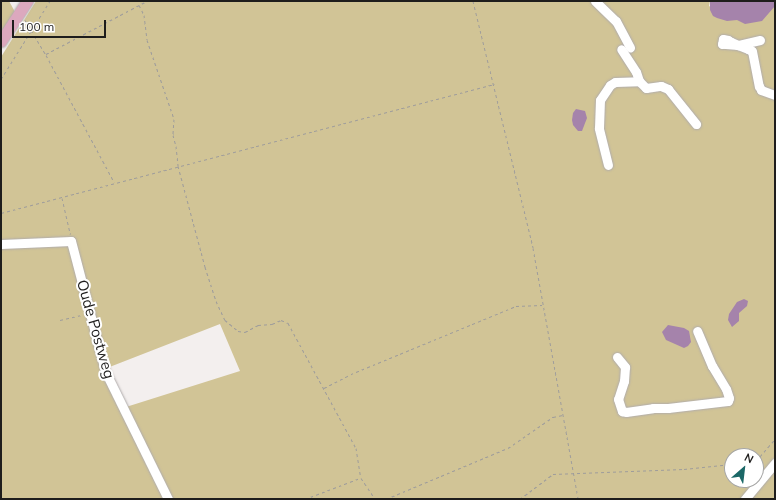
<!DOCTYPE html>
<style>
body{margin:0}
#map{position:relative;width:776px;height:500px;overflow:hidden;background:#f3efee;font-family:Mulish,sans-serif}
div>[style]{position:absolute}
[style*='--x']{left:calc(var(--x)*1px);top:calc(var(--y)*1px);width:calc(var(--w)*1px);rotate:calc(var(--a)*1deg)}
.green>*{inset:0;background:#d1c496}
.water>*{inset:0;background:#a583ab}
.path>*{height:1px;margin-top:-0.5px;transform-origin:0;background:repeating-linear-gradient(90deg,#9e9c9b 0 3px,transparent 0 6px)}
.roads{filter:drop-shadow(0 0 1px #b0acac) drop-shadow(0 0 1px #b0acac)}
.minor>*{height:9px;margin:-4.5px;padding:0 4.5px;transform-origin:4.5px;border-radius:4.5px;background:#fff}
.major>*{height:11px;margin:-5.5px;padding:0 5.5px;transform-origin:5.5px;border-radius:5.5px;background:#dca8be}
span{translate:-50% -50%;white-space:nowrap;text-align:center;line-height:1.15;-webkit-text-stroke:4px #fff;paint-order:stroke}
.street-label{font-size:15px;color:#1e1d1c}
.frame{position:absolute;inset:0;border:2px solid #1e1d1c;pointer-events:none}
.north{position:absolute;left:724px;top:448px;width:40px;height:40px;box-sizing:border-box;background:#fff;border:1px solid #a5a5a4;border-radius:50%;rotate:28deg;font-size:11px;font-weight:700;line-height:16px;text-align:center;color:#1e1d1c}
.north::after{content:'';display:block;margin:auto;width:14px;height:18px;background:#1b6867;clip-path:polygon(50% 0,100% 100%,50% 72%,0 100%)}
.scale{position:absolute;left:12px;top:20px;width:94px;height:18px;box-sizing:border-box;border:2px solid #1e1d1c;border-top:0;padding-left:5px;font-size:12px;line-height:14px;white-space:nowrap;color:#1e1d1c;-webkit-text-stroke:3px #fff;paint-order:stroke}
</style>
<div id="map">
<div class="green">
<i style="clip-path:polygon(1px 1px,9px 1px,15px 12px,1px 35px)"></i>
<i style="clip-path:polygon(evenodd,36px 1px,710px 1px,709px 6px,731px 20px,737px 20px,775px 6px,775px 499px,1px 499px,1px 57px,36px 1px,220px 324px,240px 371px,126px 407px,107px 368px,220px 324px,36px 1px,732px 456px,756px 456px,756px 480px,732px 480px,732px 456px)"></i>
</div>
<div class="water">
<i style="clip-path:polygon(710px 1px,775px 1px,775px 6px,762px 21px,745px 24px,737px 20px,727px 21px,717px 18px,713px 16px,710px 10px)"></i>
<i style="clip-path:polygon(576px 109px,585px 111px,587px 118px,582px 131px,578px 131px,573px 125px,572px 120px,573px 113px)"></i>
<i style="clip-path:polygon(744px 299px,748px 301px,747px 306px,739px 313px,739px 321px,732px 327px,728px 320px,729px 314px,737px 302px)"></i>
<i style="clip-path:polygon(668px 325px,684px 328px,689px 331px,691px 342px,688px 346px,684px 348px,666px 340px,662px 332px)"></i>
</div>
<div class="path">
<i style="--x:473;--y:1;--w:254;--a:76.3"></i>
<i style="--x:533;--y:248;--w:255;--a:79.8"></i>
<i style="--x:139;--y:5;--w:11;--a:63"></i>
<i style="--x:144;--y:15;--w:25;--a:83"></i>
<i style="--x:147;--y:40;--w:83;--a:71.1"></i>
<i style="--x:174;--y:119;--w:16;--a:94"></i>
<i style="--x:173;--y:135;--w:11;--a:75"></i>
<i style="--x:176;--y:146;--w:20;--a:84"></i>
<i style="--x:178;--y:166;--w:105;--a:75"></i>
<i style="--x:205;--y:267;--w:36;--a:72"></i>
<i style="--x:216;--y:301;--w:21;--a:65"></i>
<i style="--x:225;--y:320;--w:17;--a:40"></i>
<i style="--x:238;--y:331;--w:7;--a:8"></i>
<i style="--x:245;--y:332;--w:15;--a:-28"></i>
<i style="--x:258;--y:325;--w:14;--a:-4"></i>
<i style="--x:272;--y:324;--w:10;--a:-24"></i>
<i style="--x:281;--y:320;--w:8;--a:23"></i>
<i style="--x:288;--y:323;--w:142;--a:61.5"></i>
<i style="--x:356;--y:448;--w:30;--a:81"></i>
<i style="--x:361;--y:478;--w:25;--a:56"></i>
<i style="--x:25;--y:20;--w:41;--a:59"></i>
<i style="--x:46;--y:55;--w:144;--a:61.8"></i>
<i style="--x:46;--y:54;--w:114;--a:-27.7"></i>
<i style="--x:1;--y:79;--w:92;--a:-57.9"></i>
<i style="--x:62;--y:198;--w:37;--a:77"></i>
<i style="--x:1;--y:213;--w:510;--a:-14.66"></i>
<i style="--x:60;--y:320;--w:22;--a:-13"></i>
<i style="--x:324;--y:388;--w:36;--a:-27"></i>
<i style="--x:356;--y:372;--w:173;--a:-22.4"></i>
<i style="--x:516;--y:306;--w:26;--a:-2"></i>
<i style="--x:756;--y:461;--w:29;--a:-49"></i>
<i style="--x:305;--y:499;--w:59;--a:-20.9"></i>
<i style="--x:386;--y:499;--w:132;--a:-22.7"></i>
<i style="--x:508;--y:448;--w:55;--a:-34.6"></i>
<i style="--x:553;--y:417;--w:10;--a:-11"></i>
<i style="--x:520;--y:499;--w:41;--a:-37.1"></i>
<i style="--x:553;--y:474;--w:131;--a:-2.2"></i>
<i style="--x:684;--y:469;--w:48;--a:-5.9"></i>
</div>
<div class="roads">
<div class="minor">
<i style="--x:595;--y:1;--w:29;--a:44"></i>
<i style="--x:616;--y:21;--w:30;--a:62"></i>
<i style="--x:760;--y:40;--w:23;--a:167"></i>
<i style="--x:738;--y:45;--w:16;--a:-176"></i>
<i style="--x:722;--y:44;--w:5;--a:-79"></i>
<i style="--x:723;--y:39;--w:5;--a:11"></i>
<i style="--x:728;--y:40;--w:4;--a:34"></i>
<i style="--x:731;--y:42;--w:8;--a:23"></i>
<i style="--x:738;--y:45;--w:11;--a:22"></i>
<i style="--x:748;--y:49;--w:4;--a:27"></i>
<i style="--x:752;--y:51;--w:36;--a:79"></i>
<i style="--x:759;--y:86;--w:4;--a:63"></i>
<i style="--x:761;--y:90;--w:15;--a:20"></i>
<i style="--x:639;--y:81;--w:10;--a:45"></i>
<i style="--x:646;--y:88;--w:15;--a:-8"></i>
<i style="--x:661;--y:86;--w:8;--a:23"></i>
<i style="--x:668;--y:89;--w:45;--a:51.3"></i>
<i style="--x:608;--y:165;--w:38;--a:-104"></i>
<i style="--x:599;--y:128;--w:28;--a:-88"></i>
<i style="--x:600;--y:100;--w:18;--a:-56"></i>
<i style="--x:610;--y:85;--w:6;--a:-31"></i>
<i style="--x:615;--y:82;--w:24;--a:-2"></i>
<i style="--x:639;--y:81;--w:9;--a:-108"></i>
<i style="--x:636;--y:72;--w:27;--a:-123"></i>
<i style="--x:1;--y:244;--w:70;--a:-2.5"></i>
<i style="--x:71;--y:241;--w:134;--a:75.3"></i>
<i style="--x:105;--y:371;--w:143;--a:63.8"></i>
<i style="--x:617;--y:357;--w:13;--a:51"></i>
<i style="--x:625;--y:367;--w:14;--a:94"></i>
<i style="--x:624;--y:381;--w:19;--a:108"></i>
<i style="--x:618;--y:399;--w:13;--a:72"></i>
<i style="--x:622;--y:411;--w:4;--a:14"></i>
<i style="--x:626;--y:412;--w:27;--a:-8"></i>
<i style="--x:653;--y:408;--w:15;--a:0"></i>
<i style="--x:668;--y:408;--w:60;--a:-6.7"></i>
<i style="--x:728;--y:401;--w:3;--a:-72"></i>
<i style="--x:729;--y:398;--w:9;--a:-108"></i>
<i style="--x:726;--y:389;--w:27;--a:-121"></i>
<i style="--x:712;--y:366;--w:38;--a:-113"></i>
<i style="--x:745;--y:499;--w:47;--a:-50.2"></i>
</div>
<div class="major">
<i style="--x:1;--y:41;--w:48;--a:-57"></i>
</div>
</div>
<div class="street-label">
<span style="left:96px;top:329px;rotate:74deg">Oude Postweg</span>
</div>
<div class="frame"></div>
<div class="north">N</div>
<div class="scale">100 m</div>
</div>
